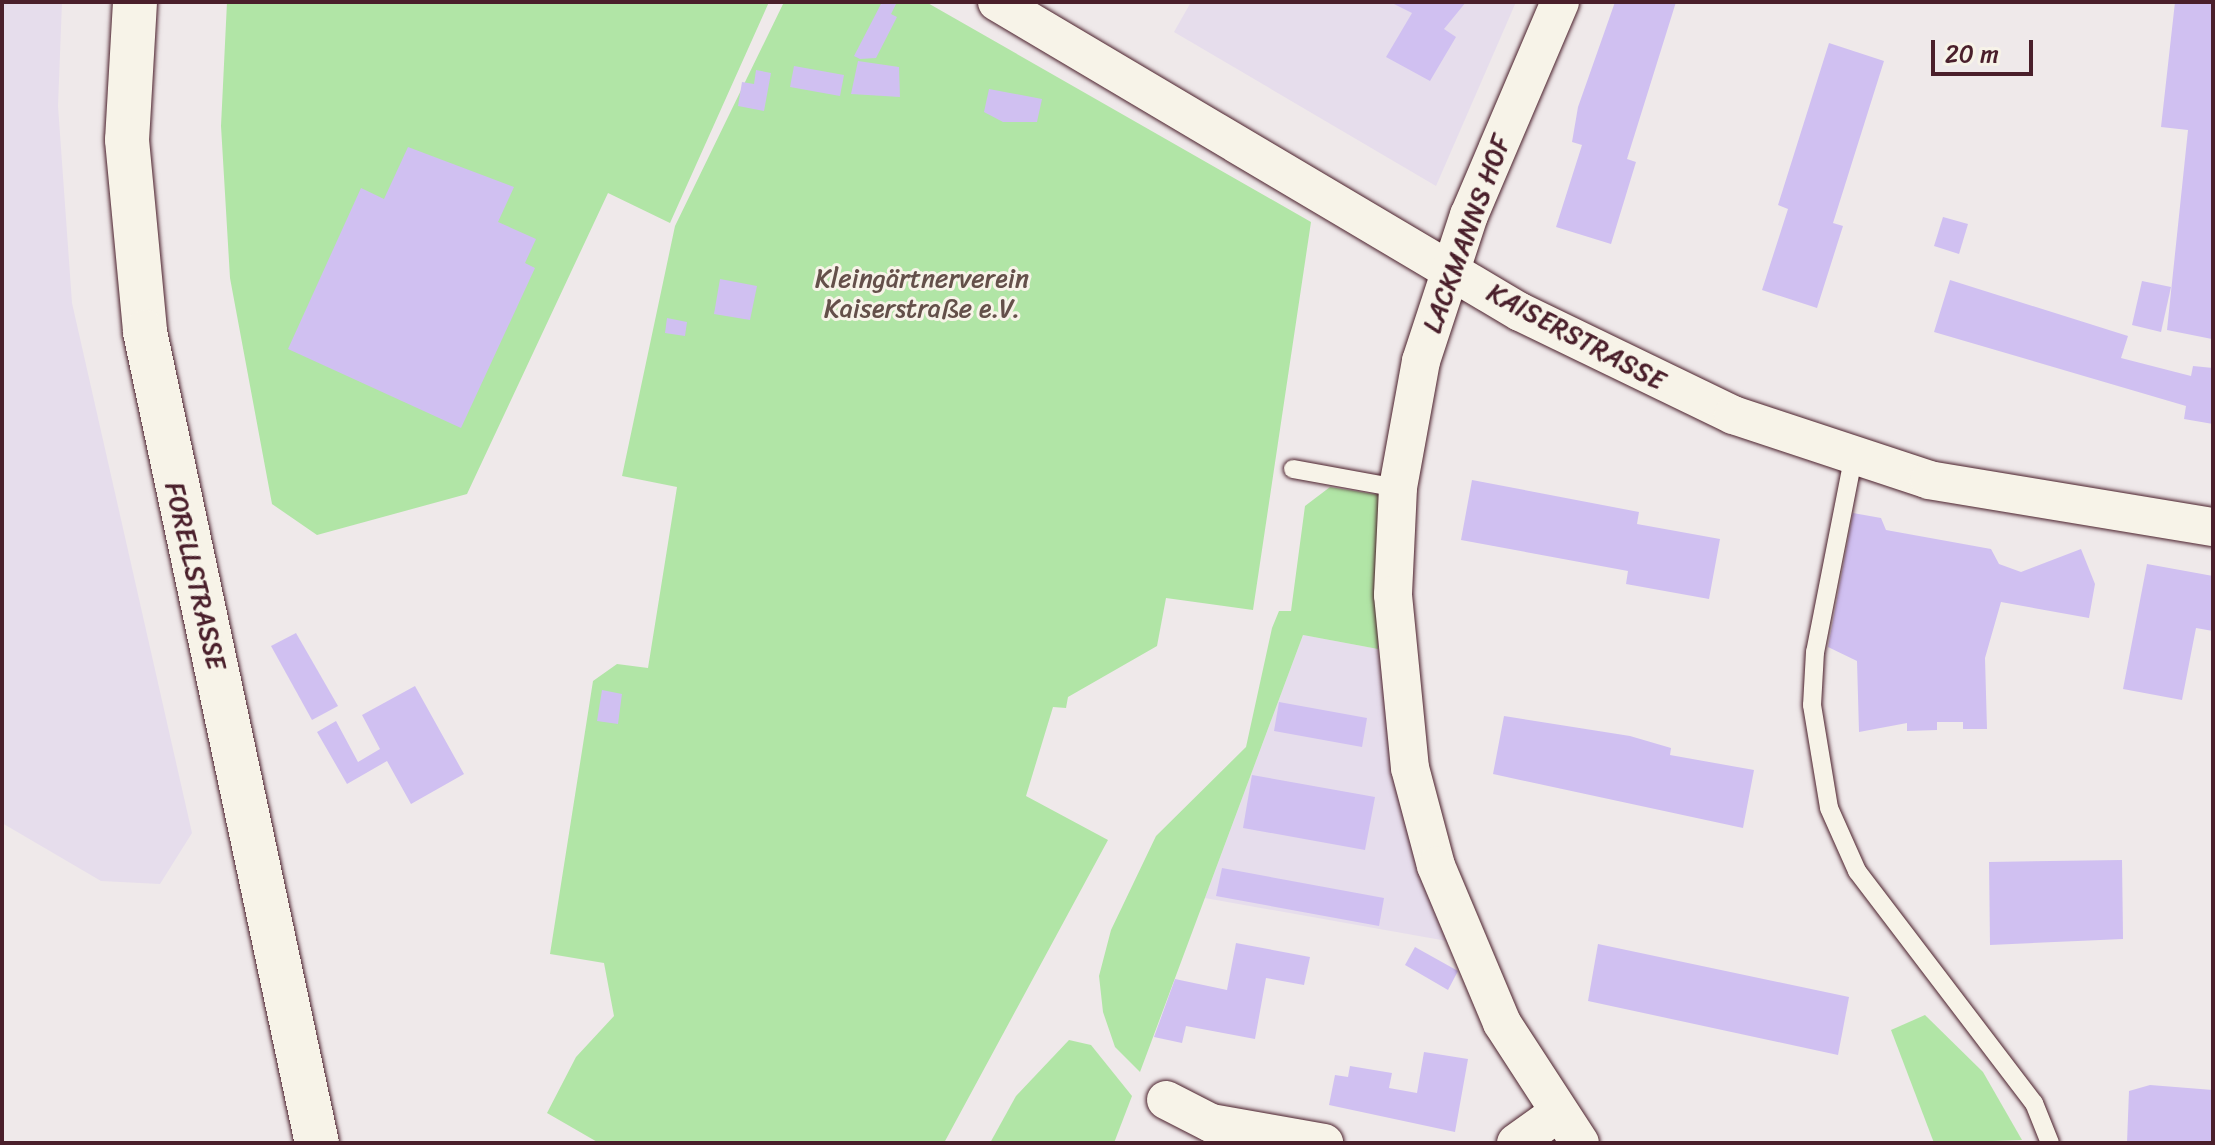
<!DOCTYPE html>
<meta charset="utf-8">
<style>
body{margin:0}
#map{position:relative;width:2215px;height:1145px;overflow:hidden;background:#efe9ea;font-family:Sriracha,sans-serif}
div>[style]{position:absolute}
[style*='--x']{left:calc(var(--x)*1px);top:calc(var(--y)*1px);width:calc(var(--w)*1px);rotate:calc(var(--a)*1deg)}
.built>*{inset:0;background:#e6ddec}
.green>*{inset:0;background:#b1e5a6}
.building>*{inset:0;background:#d0c0f1}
.roads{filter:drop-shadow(0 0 2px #4a1f2b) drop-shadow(0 0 2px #4a1f2b)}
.lane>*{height:18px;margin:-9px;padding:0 9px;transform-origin:9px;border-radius:9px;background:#f7f3e8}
.street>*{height:38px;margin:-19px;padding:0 19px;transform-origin:19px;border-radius:19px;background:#f7f3e8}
.secondary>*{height:44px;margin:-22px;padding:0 22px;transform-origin:22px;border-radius:22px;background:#f7f3e8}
span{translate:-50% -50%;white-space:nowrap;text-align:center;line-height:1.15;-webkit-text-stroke:6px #f7f3e8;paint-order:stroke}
.street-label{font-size:26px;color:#4a1f2b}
.park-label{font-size:26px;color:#64504a}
.frame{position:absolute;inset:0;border:4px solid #4a1f2b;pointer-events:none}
.scale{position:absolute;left:1931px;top:40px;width:102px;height:36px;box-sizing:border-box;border:4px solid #4a1f2b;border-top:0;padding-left:10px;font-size:24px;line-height:28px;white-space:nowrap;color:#4a1f2b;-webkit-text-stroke:6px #f7f3e8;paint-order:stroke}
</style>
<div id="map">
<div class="built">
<i style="clip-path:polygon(2px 2px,62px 2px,58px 106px,72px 303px,192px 833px,160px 884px,101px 881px,2px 823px)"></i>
<i style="clip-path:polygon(1191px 2px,1516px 2px,1436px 186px,1174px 32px)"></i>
<i style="clip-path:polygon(1303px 635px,1378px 649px,1399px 791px,1447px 941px,1205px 898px)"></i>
</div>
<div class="green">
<i style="clip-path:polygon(227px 2px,769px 2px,670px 223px,608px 193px,467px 494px,317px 535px,272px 504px,230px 278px,221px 126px)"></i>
<i style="clip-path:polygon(784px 2px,926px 2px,1311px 222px,1253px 610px,1166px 598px,1157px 646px,1068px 697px,1066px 708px,1053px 707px,1026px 796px,1108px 840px,944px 1143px,599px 1143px,547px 1113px,576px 1057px,614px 1016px,604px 963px,550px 954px,593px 681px,617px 664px,648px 668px,677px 487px,622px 476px,675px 226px)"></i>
<i style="clip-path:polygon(1330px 487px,1380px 495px,1378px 649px,1303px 635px,1140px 1072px,1115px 1047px,1103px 1012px,1099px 976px,1111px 930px,1156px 836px,1246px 747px,1272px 628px,1279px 611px,1291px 611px,1305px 506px)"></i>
<i style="clip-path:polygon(1925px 1015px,1983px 1072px,2022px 1140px,1934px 1143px,1891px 1030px)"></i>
<i style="clip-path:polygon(1069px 1040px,1091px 1045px,1132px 1096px,1114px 1143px,990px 1143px,1016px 1096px)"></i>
</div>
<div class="building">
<i style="clip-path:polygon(882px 2px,896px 4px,891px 14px,897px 17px,876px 58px,860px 59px,854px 56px)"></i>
<i style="clip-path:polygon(1390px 2px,1466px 2px,1444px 29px,1456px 37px,1430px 81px,1386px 57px,1412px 13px)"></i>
<i style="clip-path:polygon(1615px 2px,1676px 2px,1627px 159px,1636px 162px,1611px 244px,1556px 227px,1582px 145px,1572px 142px,1578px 107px)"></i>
<i style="clip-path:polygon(2175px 2px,2213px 2px,2212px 339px,2167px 330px,2188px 130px,2161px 127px)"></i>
<i style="clip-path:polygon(1829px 43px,1884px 61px,1833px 223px,1843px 226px,1817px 308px,1762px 290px,1788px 209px,1778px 205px)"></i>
<i style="clip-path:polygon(858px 61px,899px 67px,900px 97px,851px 94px)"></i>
<i style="clip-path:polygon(794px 66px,844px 75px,840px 96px,790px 87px)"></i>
<i style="clip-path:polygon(756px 70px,771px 73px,764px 111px,738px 106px,742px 82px,754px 84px)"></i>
<i style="clip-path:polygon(989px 89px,1042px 99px,1037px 122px,1003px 122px,984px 112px)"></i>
<i style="clip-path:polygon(408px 147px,514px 187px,498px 222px,536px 239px,525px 263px,535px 268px,461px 428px,288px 349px,361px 188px,384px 199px)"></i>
<i style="clip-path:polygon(1943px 217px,1968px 224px,1959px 254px,1934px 246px)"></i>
<i style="clip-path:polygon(720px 279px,757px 286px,750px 320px,714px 314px)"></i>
<i style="clip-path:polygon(1950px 280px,2128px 336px,2121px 358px,2191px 376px,2193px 366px,2213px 368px,2213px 424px,2184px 419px,2186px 406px,1934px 332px)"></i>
<i style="clip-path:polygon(2142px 281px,2171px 287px,2161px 332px,2132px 325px)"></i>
<i style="clip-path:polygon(667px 318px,687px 322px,685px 336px,665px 333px)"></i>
<i style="clip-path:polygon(1472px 480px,1639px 512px,1637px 524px,1720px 539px,1709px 599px,1626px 584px,1628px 571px,1461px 540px)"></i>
<i style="clip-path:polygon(1853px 513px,1881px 518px,1886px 530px,1991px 549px,1999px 564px,2021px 572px,2081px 549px,2095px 584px,2089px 618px,2001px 602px,1985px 658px,1987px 729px,1963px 729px,1963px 722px,1937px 722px,1937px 730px,1907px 731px,1907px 723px,1859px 732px,1857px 661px,1828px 647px)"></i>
<i style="clip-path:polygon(2147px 564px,2213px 576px,2213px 631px,2196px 628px,2182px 700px,2123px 689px)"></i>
<i style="clip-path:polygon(296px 633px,338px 706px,312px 720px,271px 646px)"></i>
<i style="clip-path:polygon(415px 686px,464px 774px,411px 804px,387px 761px,347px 784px,317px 732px,336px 721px,358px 762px,380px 749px,362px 715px)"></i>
<i style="clip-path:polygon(602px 690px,622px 694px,618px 724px,597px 721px)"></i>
<i style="clip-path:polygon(1279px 702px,1367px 718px,1362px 747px,1274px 731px)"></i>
<i style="clip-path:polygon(1504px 716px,1630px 736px,1671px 748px,1670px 755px,1754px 770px,1743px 828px,1493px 774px)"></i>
<i style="clip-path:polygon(1252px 775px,1375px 797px,1365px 850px,1243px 828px)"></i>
<i style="clip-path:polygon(2122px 860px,2123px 939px,1990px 945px,1989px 862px)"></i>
<i style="clip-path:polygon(1222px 868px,1384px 898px,1379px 926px,1216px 896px)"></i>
<i style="clip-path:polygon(1236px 943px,1310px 957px,1304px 985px,1266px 978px,1255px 1039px,1186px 1026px,1182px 1043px,1154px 1037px,1175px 979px,1227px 990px)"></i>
<i style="clip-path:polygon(1598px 944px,1849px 997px,1838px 1055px,1588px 1001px)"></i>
<i style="clip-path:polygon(1415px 947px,1458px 971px,1448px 990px,1405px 965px)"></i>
<i style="clip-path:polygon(1424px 1052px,1468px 1059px,1455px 1132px,1329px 1105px,1335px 1075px,1348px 1077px,1350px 1066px,1392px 1073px,1389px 1088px,1417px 1093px)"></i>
<i style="clip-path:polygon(2150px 1085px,2213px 1090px,2213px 1143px,2127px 1143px,2129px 1091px)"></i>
</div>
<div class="roads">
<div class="lane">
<i style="--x:1853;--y:459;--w:197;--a:101.1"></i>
<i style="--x:1815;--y:652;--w:53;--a:93.2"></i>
<i style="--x:1812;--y:705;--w:104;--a:80.6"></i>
<i style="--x:1829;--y:808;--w:69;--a:66"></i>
<i style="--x:1857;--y:871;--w:292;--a:52.7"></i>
<i style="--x:2034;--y:1103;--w:43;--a:68.2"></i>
<i style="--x:1293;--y:469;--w:107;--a:10.3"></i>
</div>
<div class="street">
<i style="--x:997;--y:2;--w:608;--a:30.66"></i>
<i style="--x:1520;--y:312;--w:237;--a:25.8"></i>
<i style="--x:1733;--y:415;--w:206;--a:18.3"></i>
<i style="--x:1929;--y:480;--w:288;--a:9.4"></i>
<i style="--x:1560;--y:2;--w:232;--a:113.1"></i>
<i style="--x:1469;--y:215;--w:154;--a:108.2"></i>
<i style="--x:1421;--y:361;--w:129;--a:100.3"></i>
<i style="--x:1398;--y:488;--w:107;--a:92.7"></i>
<i style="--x:1393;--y:595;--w:174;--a:84.4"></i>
<i style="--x:1410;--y:768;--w:101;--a:75.1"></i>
<i style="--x:1436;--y:866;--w:170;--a:67.2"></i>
<i style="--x:1502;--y:1023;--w:143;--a:57"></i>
<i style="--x:1166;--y:1100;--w:51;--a:27.1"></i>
<i style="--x:1211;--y:1123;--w:115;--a:10"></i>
<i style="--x:1516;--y:1143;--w:52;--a:-35.5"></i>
</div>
<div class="secondary">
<i style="--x:135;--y:2;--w:138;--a:93.3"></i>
<i style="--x:127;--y:140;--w:193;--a:84.6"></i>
<i style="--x:145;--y:332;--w:829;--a:78.03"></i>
</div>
</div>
<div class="street-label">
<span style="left:1467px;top:234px;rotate:-70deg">LACKMANNS HOF</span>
<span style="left:1576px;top:337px;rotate:28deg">KAISERSTRASSE</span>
<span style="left:195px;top:576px;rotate:77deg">FORELLSTRASSE</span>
</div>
<div class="park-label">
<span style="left:922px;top:294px">Kleingärtnerverein<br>Kaiserstraße e.V.</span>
</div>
<div class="frame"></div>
<div class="scale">20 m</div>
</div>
